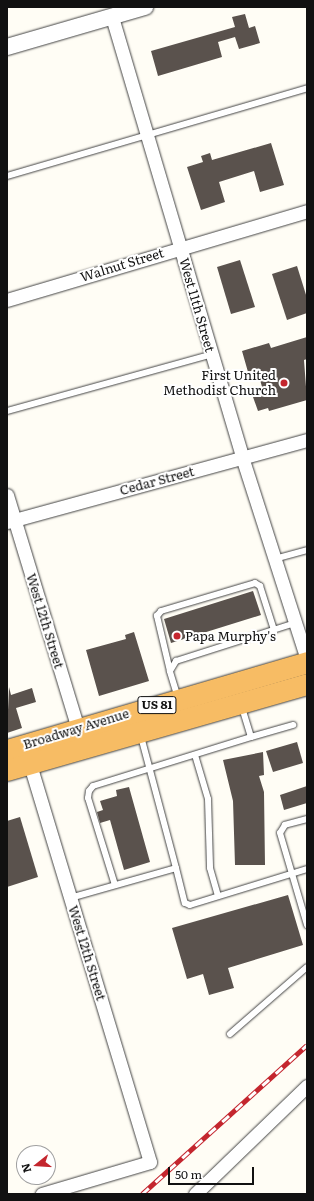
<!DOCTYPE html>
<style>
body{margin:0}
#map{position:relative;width:314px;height:1201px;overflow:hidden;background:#fffdf5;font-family:Literata,serif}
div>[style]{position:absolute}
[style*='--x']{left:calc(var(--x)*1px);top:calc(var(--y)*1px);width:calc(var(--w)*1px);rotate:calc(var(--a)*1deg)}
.building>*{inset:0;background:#5a524d}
.roads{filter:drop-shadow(0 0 1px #444) drop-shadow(0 0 1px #444)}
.service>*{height:6px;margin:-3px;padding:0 3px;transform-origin:3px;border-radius:3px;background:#fff}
.minor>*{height:13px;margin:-6.5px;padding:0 6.5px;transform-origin:6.5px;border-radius:6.5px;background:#fff}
.tertiary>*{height:16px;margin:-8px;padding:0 8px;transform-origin:8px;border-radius:8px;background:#fff}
.trunk>*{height:21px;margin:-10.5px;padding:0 10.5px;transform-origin:10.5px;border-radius:10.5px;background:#f7bc64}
.rail>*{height:4.5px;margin-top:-2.25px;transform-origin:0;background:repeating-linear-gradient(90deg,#fff 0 9px,#c4262e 0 18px);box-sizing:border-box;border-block:1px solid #c4262e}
.dots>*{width:11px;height:11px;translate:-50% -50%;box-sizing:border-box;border:2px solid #fff;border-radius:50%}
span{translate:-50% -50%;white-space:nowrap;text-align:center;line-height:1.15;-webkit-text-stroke:4px #fff;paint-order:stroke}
.shield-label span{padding:1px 3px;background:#fff;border:1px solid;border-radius:3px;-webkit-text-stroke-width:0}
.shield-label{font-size:12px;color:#111;font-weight:700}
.street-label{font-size:13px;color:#111}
.poi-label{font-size:13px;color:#111}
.right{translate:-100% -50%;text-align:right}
.left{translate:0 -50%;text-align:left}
.frame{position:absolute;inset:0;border:8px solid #111;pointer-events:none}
.north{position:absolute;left:16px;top:1145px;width:40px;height:40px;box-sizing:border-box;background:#fff;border:1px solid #a0a0a0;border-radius:50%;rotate:253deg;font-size:11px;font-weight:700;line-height:16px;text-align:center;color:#111}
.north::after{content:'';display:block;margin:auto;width:14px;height:18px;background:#c4262e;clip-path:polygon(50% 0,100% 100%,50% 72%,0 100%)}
.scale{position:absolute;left:168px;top:1167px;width:86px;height:18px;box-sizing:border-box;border:2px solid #111;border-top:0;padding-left:5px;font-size:12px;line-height:14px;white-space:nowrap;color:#111;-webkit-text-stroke:3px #fff;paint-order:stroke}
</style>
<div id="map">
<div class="building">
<i style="clip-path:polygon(245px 14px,249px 28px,255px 26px,260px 43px,239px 49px,235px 37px,218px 42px,222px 57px,158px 76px,151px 51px,235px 27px,232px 17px)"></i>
<i style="clip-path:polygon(271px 143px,284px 185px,260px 192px,254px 171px,219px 182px,225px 202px,201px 210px,187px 167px,203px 162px,201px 156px,210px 153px,212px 160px)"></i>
<i style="clip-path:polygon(240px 260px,255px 307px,231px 314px,217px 267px)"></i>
<i style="clip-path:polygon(297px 266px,307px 298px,307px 313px,287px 320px,272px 274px)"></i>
<i style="clip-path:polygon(307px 337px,307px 359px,304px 360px,307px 400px,269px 411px,268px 408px,258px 411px,253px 397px,264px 394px,257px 369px,248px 372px,242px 351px,269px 343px,271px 348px)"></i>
<i style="clip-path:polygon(253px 591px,261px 615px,171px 643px,164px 619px)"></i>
<i style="clip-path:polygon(134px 632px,149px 681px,99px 696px,86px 650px,126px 639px,125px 635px)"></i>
<i style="clip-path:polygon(9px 687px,11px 695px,32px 688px,36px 702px,16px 708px,22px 728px,7px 733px)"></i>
<i style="clip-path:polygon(297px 742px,303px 763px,273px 772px,266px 751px)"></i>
<i style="clip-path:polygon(263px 752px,264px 775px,259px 776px,264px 792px,265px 865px,235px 865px,233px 801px,223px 760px)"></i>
<i style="clip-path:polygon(307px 786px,307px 803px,284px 810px,280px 795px)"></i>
<i style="clip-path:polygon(129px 787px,150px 862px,124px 870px,110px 820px,100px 823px,97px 812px,103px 810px,100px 801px,117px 796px,116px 790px)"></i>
<i style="clip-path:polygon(20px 817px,38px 877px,7px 887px,7px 821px)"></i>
<i style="clip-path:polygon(288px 895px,303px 945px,228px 968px,234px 988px,209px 995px,203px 974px,187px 979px,172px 928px)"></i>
</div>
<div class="roads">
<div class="service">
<i style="--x:7;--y:176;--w:313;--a:-16.3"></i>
<i style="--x:7;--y:411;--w:213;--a:-15.5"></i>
<i style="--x:274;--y:559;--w:34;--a:-15"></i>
<i style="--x:170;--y:671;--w:57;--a:-103.3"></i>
<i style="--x:157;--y:616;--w:6;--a:-51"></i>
<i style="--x:161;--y:611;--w:98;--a:-16.6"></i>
<i style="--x:255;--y:583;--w:6;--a:31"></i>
<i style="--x:260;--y:586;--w:46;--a:72.3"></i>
<i style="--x:178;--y:698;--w:28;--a:-107"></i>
<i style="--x:170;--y:671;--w:12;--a:-59"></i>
<i style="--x:176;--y:661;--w:125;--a:-17.7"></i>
<i style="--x:251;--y:737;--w:44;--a:-15.9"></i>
<i style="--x:195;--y:755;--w:46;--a:73.5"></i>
<i style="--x:208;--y:799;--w:69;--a:88.3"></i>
<i style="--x:210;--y:868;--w:29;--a:74"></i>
<i style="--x:307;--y:819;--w:23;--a:165"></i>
<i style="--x:285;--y:825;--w:9;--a:122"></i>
<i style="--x:280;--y:833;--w:96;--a:73.6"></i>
<i style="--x:176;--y:868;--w:36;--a:76"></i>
<i style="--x:185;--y:903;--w:5;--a:22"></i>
<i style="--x:190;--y:905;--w:122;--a:-17.1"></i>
<i style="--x:115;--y:885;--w:91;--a:-107.2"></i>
<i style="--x:88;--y:798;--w:7;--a:-82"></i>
<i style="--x:89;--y:791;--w:6;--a:-51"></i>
<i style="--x:93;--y:786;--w:165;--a:-17.2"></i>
<i style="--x:251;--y:737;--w:31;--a:-107"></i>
<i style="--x:70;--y:898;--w:110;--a:-15.8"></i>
<i style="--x:176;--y:868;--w:137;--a:-104.9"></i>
<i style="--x:230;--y:1034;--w:102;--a:-41"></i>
</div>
<div class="minor">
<i style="--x:112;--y:17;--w:459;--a:73.5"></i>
<i style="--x:242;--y:457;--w:213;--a:72.2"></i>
<i style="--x:7;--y:300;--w:313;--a:-16.5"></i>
<i style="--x:7;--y:495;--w:251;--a:73.1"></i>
<i style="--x:7;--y:522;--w:311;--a:-15.3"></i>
<i style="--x:28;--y:758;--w:422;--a:73.2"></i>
<i style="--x:150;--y:1162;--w:113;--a:163.5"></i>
<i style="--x:195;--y:1194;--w:156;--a:-44"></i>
</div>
<div class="tertiary">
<i style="--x:7;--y:47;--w:144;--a:-16.2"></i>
</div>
<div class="trunk">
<i style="--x:7;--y:750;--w:313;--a:-16.3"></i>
<i style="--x:7;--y:770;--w:312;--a:-16"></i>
</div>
</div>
<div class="rail">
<i style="--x:142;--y:1194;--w:222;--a:-42.1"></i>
</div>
<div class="dots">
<i style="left:284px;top:383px;background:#c4262e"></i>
<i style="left:177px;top:636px;background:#c4262e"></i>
</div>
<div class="shield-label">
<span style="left:157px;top:705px">US 81</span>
</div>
<div class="street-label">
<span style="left:122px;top:265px;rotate:-17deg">Walnut Street</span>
<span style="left:197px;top:305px;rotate:74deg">West 11th Street</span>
<span style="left:157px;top:481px;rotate:-15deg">Cedar Street</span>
<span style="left:45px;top:621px;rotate:73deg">West 12th Street</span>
<span style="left:76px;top:729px;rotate:-17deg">Broadway Avenue</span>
<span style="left:87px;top:953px;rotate:73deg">West 12th Street</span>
</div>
<div class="poi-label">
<span class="right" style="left:276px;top:383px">First United<br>Methodist Church</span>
<span class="left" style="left:185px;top:636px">Papa Murphy's</span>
</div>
<div class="frame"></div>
<div class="north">N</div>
<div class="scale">50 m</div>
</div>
